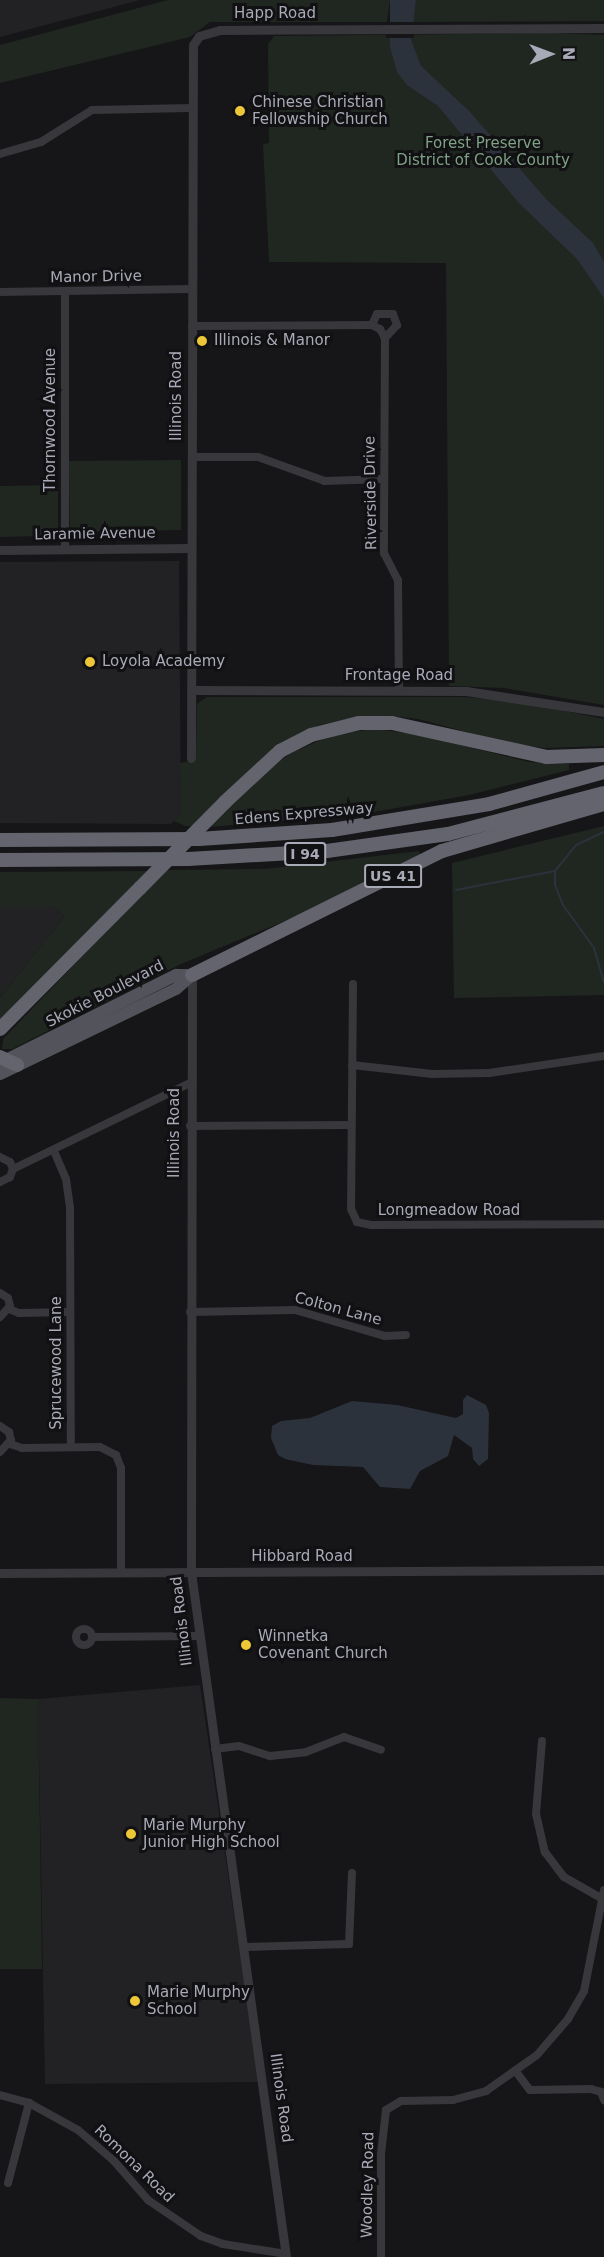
<!DOCTYPE html>
<style>
body{margin:0}
#map{position:relative;width:604px;height:2257px;overflow:hidden;background:#161517;font-family:"DejaVu Sans",sans-serif}
div>[style]{position:absolute}
[style*='--x']{left:calc(var(--x)*1px);top:calc(var(--y)*1px);width:calc(var(--w)*1px);rotate:calc(var(--a)*1deg)}
.built>*{inset:0;background:#222124}
.green>*{inset:0;background:#202721}
.water>*{inset:0;background:#2c323b}
.pier>*{inset:0;background:#161517}
.stream>*{height:2px;margin:-1px;padding:0 1px;transform-origin:1px;border-radius:1px;background:#2c323b}
.minor>*{height:8px;margin:-4px;padding:0 4px;transform-origin:4px;border-radius:4px;background:#37373c}
.minor>.ring{margin:-4px;padding:0;box-sizing:content-box;background:none;border:8px solid #37373c;border-radius:50%}
.tertiary>*{height:9px;margin:-4.5px;padding:0 4.5px;transform-origin:4.5px;border-radius:4.5px;background:#37373c}
.primary>*{height:12px;margin:-6px;padding:0 6px;transform-origin:6px;border-radius:6px;background:#53535b}
.motorway>*{height:14px;margin:-7px;padding:0 7px;transform-origin:7px;border-radius:7px;background:#63646d}
.motorway-bridge>*{height:14px;margin:-7px;padding:0 7px;transform-origin:7px;border-radius:7px;background:#63646d}
.dots>*{width:16px;height:16px;translate:-50% -50%;box-sizing:border-box;border:3px solid #111012;border-radius:50%}
span{translate:-50% -50%;white-space:nowrap;text-align:center;line-height:1.15;-webkit-text-stroke:6px #111012;paint-order:stroke}
.shield-label span{padding:2px 4px;background:#111012;border:2px solid;border-radius:4px;-webkit-text-stroke-width:0}
.shield-label{font-size:14px;color:#a8aab7;font-weight:700}
.street-label{font-size:15px;color:#a8aab7}
.poi-label{font-size:15px;color:#a8aab7}
.left{translate:0 -50%;text-align:left}
.park-label{font-size:15px;color:#7fa186}
.north{position:absolute;left:520px;top:24px;width:60px;height:60px;-webkit-text-stroke:4px #111012;paint-order:stroke;rotate:89deg;font-size:16px;font-weight:700;line-height:24px;text-align:center;color:#a8aab7}
.north::after{content:'';display:block;margin:auto;width:21px;height:27px;background:#a8aab7;clip-path:polygon(50% 0,100% 100%,50% 72%,0 100%)}
</style>
<div id="map">
<div class="built">
<i style="clip-path:polygon(0 0,140px 0,0 37px)"></i>
<i style="clip-path:polygon(179px 561px,181px 814px,171px 824px,0 823px,0 562px)"></i>
<i style="clip-path:polygon(0 907px,55px 907px,64px 917px,0 998px)"></i>
<i style="clip-path:polygon(200px 1685px,259px 2082px,45px 2084px,38px 1699px)"></i>
</div>
<div class="green">
<i style="clip-path:polygon(168px 0,390px 0,387px 22px,210px 22px,190px 37px,0 83px,0 45px)"></i>
<i style="clip-path:polygon(416px 0,604px 0,604px 21px,412px 22px)"></i>
<i style="clip-path:polygon(554px 33px,604px 35px,604px 705px,504px 688px,449px 686px,446px 263px,269px 262px,263px 144px,269px 143px,268px 44px,274px 36px)"></i>
<i style="clip-path:polygon(181px 460px,181px 530px,70px 532px,69px 461px)"></i>
<i style="clip-path:polygon(58px 485px,58px 532px,42px 536px,0 537px,0 486px)"></i>
<i style="clip-path:polygon(207px 697px,464px 697px,516px 701px,604px 719px,604px 746px,545px 748px,512px 744px,418px 719px,391px 716px,347px 719px,319px 725px,282px 742px,192px 826px,185px 826px,174px 821px,181px 814px,180px 763px,196px 760px,197px 704px)"></i>
<i style="clip-path:polygon(373px 729px,415px 734px,529px 762px,569px 764px,569px 770px,469px 795px,363px 814px,208px 827px,277px 762px,294px 752px,332px 735px)"></i>
<i style="clip-path:polygon(604px 826px,604px 995px,454px 998px,452px 863px)"></i>
<i style="clip-path:polygon(419px 851px,420px 856px,311px 910px,181px 964px,12px 1049px,2px 1049px,3px 1039px,165px 870px,265px 869px)"></i>
<i style="clip-path:polygon(147px 871px,51px 969px,0 1020px,0 998px,64px 917px,55px 907px,0 907px,0 872px)"></i>
<i style="clip-path:polygon(0 1698px,38px 1699px,42px 1969px,0 1969px)"></i>
</div>
<div class="water">
<i style="clip-path:polygon(390px 0,416px 0,411px 40px,421px 66px,469px 111px,547px 200px,593px 243px,604px 262px,604px 298px,577px 259px,518px 202px,438px 106px,407px 85px,397px 72px,390px 47px)"></i>
<i style="clip-path:polygon(467px 1395px,486px 1405px,489px 1413px,488px 1459px,479px 1466px,473px 1459px,472px 1448px,454px 1435px,448px 1456px,420px 1471px,410px 1489px,380px 1487px,363px 1467px,313px 1465px,285px 1459px,278px 1455px,271px 1438px,272px 1426px,281px 1421px,310px 1418px,352px 1401px,397px 1405px,456px 1418px,463px 1414px,463px 1400px)"></i>
</div>
<div class="pier">
<i style="clip-path:polygon(384px 22px,415px 22px,414px 38px,386px 38px)"></i>
</div>
<div class="stream">
<i style="--x:555;--y:872;--w:13;--a:90"></i>
<i style="--x:555;--y:885;--w:22;--a:68"></i>
<i style="--x:563;--y:905;--w:53;--a:54.2"></i>
<i style="--x:594;--y:948;--w:35;--a:74"></i>
<i style="--x:456;--y:890;--w:101;--a:-10.9"></i>
<i style="--x:555;--y:871;--w:33;--a:-51"></i>
<i style="--x:576;--y:845;--w:31;--a:-25"></i>
</div>
<div class="minor">
<i style="--x:0;--y:154;--w:43;--a:-16.3"></i>
<i style="--x:41;--y:142;--w:60;--a:-32.1"></i>
<i style="--x:92;--y:110;--w:99;--a:-1.2"></i>
<i style="--x:65;--y:291;--w:258;--a:90"></i>
<i style="--x:0;--y:292;--w:191;--a:-0.9"></i>
<i style="--x:372;--y:325;--w:12;--a:-66"></i>
<i style="--x:377;--y:314;--w:16;--a:0"></i>
<i style="--x:393;--y:314;--w:12;--a:70"></i>
<i style="--x:397;--y:325;--w:18;--a:133"></i>
<i style="--x:192;--y:326;--w:180;--a:-0.3"></i>
<i style="--x:372;--y:325;--w:9;--a:27"></i>
<i style="--x:380;--y:329;--w:10;--a:61"></i>
<i style="--x:385;--y:338;--w:215;--a:90.3"></i>
<i style="--x:384;--y:553;--w:30;--a:63"></i>
<i style="--x:398;--y:580;--w:110;--a:89.5"></i>
<i style="--x:192;--y:457;--w:66;--a:0"></i>
<i style="--x:258;--y:457;--w:71;--a:19.7"></i>
<i style="--x:325;--y:481;--w:59;--a:-1.9"></i>
<i style="--x:353;--y:984;--w:225;--a:90.5"></i>
<i style="--x:351;--y:1209;--w:14;--a:65"></i>
<i style="--x:357;--y:1222;--w:14;--a:12"></i>
<i style="--x:371;--y:1225;--w:233;--a:-0.2"></i>
<i style="--x:352;--y:1065;--w:81;--a:6.4"></i>
<i style="--x:432;--y:1074;--w:57;--a:-1"></i>
<i style="--x:489;--y:1073;--w:116;--a:-8.4"></i>
<i style="--x:190;--y:1126;--w:161;--a:-0.4"></i>
<i style="--x:54;--y:1151;--w:30;--a:67"></i>
<i style="--x:66;--y:1179;--w:28;--a:82"></i>
<i style="--x:70;--y:1207;--w:240;--a:89.8"></i>
<i style="--x:0;--y:1157;--w:11;--a:27"></i>
<i style="--x:10;--y:1162;--w:8;--a:67"></i>
<i style="--x:13;--y:1169;--w:9;--a:111"></i>
<i style="--x:10;--y:1177;--w:11;--a:153"></i>
<i style="--x:13;--y:1169;--w:197;--a:-25.9"></i>
<i style="--x:0;--y:1293;--w:9;--a:32"></i>
<i style="--x:8;--y:1298;--w:8;--a:76"></i>
<i style="--x:10;--y:1306;--w:15;--a:132"></i>
<i style="--x:9;--y:1309;--w:11;--a:22"></i>
<i style="--x:19;--y:1313;--w:51;--a:-1.1"></i>
<i style="--x:190;--y:1312;--w:105;--a:-1.1"></i>
<i style="--x:295;--y:1310;--w:94;--a:16.1"></i>
<i style="--x:385;--y:1336;--w:21;--a:-3"></i>
<i style="--x:0;--y:1426;--w:11;--a:34"></i>
<i style="--x:9;--y:1432;--w:8;--a:76"></i>
<i style="--x:11;--y:1440;--w:16;--a:133"></i>
<i style="--x:10;--y:1444;--w:13;--a:18"></i>
<i style="--x:22;--y:1448;--w:78;--a:-0.7"></i>
<i style="--x:100;--y:1447;--w:18;--a:27"></i>
<i style="--x:116;--y:1455;--w:14;--a:69"></i>
<i style="--x:121;--y:1468;--w:105;--a:90"></i>
<i class="ring" style="left:76px;top:1629px;width:8px;height:8px"></i>
<i style="--x:92;--y:1637;--w:106;--a:-0.5"></i>
<i style="--x:542;--y:1741;--w:73;--a:94.7"></i>
<i style="--x:536;--y:1814;--w:39;--a:77"></i>
<i style="--x:545;--y:1852;--w:31;--a:53"></i>
<i style="--x:564;--y:1877;--w:43;--a:29.6"></i>
<i style="--x:215;--y:1749;--w:24;--a:-7"></i>
<i style="--x:239;--y:1746;--w:33;--a:18"></i>
<i style="--x:270;--y:1756;--w:36;--a:-6"></i>
<i style="--x:306;--y:1752;--w:41;--a:-21.5"></i>
<i style="--x:344;--y:1737;--w:39;--a:19"></i>
<i style="--x:244;--y:1947;--w:105;--a:-1.6"></i>
<i style="--x:349;--y:1944;--w:71;--a:-87.6"></i>
<i style="--x:517;--y:2073;--w:21;--a:53"></i>
<i style="--x:530;--y:2090;--w:61;--a:-0.9"></i>
<i style="--x:591;--y:2089;--w:10;--a:17"></i>
<i style="--x:601;--y:2092;--w:9;--a:69"></i>
<i style="--x:0;--y:2095;--w:30;--a:15"></i>
<i style="--x:29;--y:2103;--w:56;--a:28.9"></i>
<i style="--x:78;--y:2130;--w:48;--a:40.7"></i>
<i style="--x:114;--y:2161;--w:52;--a:48.9"></i>
<i style="--x:148;--y:2200;--w:64;--a:34.2"></i>
<i style="--x:201;--y:2236;--w:23;--a:20"></i>
<i style="--x:223;--y:2244;--w:64;--a:9"></i>
<i style="--x:8;--y:2183;--w:83;--a:-75.3"></i>
<i style="--x:381;--y:2257;--w:103;--a:-90"></i>
<i style="--x:381;--y:2154;--w:44;--a:-83.5"></i>
<i style="--x:386;--y:2110;--w:17;--a:-31"></i>
<i style="--x:401;--y:2101;--w:52;--a:-1.1"></i>
<i style="--x:453;--y:2100;--w:34;--a:-15"></i>
<i style="--x:486;--y:2091;--w:62;--a:-35.2"></i>
<i style="--x:537;--y:2055;--w:48;--a:-49.3"></i>
<i style="--x:568;--y:2019;--w:32;--a:-60"></i>
<i style="--x:584;--y:1991;--w:103;--a:-78.8"></i>
</div>
<div class="tertiary">
<i style="--x:0;--y:550;--w:191;--a:-0.6"></i>
<i style="--x:192;--y:690;--w:274;--a:0.2"></i>
<i style="--x:466;--y:691;--w:140;--a:8.7"></i>
<i style="--x:191;--y:758;--w:713;--a:-89.84"></i>
<i style="--x:193;--y:45;--w:11;--a:-56"></i>
<i style="--x:199;--y:36;--w:22;--a:-16"></i>
<i style="--x:220;--y:30;--w:384;--a:-0.3"></i>
<i style="--x:192;--y:975;--w:597;--a:90.1"></i>
<i style="--x:191;--y:1572;--w:692;--a:82.1"></i>
<i style="--x:0;--y:1573;--w:604;--a:-0.28"></i>
</div>
<div class="primary">
<i style="--x:0;--y:1063;--w:197;--a:-26.6"></i>
<i style="--x:176;--y:975;--w:16;--a:0"></i>
<i style="--x:0;--y:1074;--w:195;--a:-25.8"></i>
<i style="--x:176;--y:989;--w:21;--a:-41"></i>
</div>
<div class="motorway">
<i style="--x:225;--y:802;--w:75;--a:-42.8"></i>
<i style="--x:280;--y:751;--w:35;--a:-27"></i>
<i style="--x:311;--y:735;--w:49;--a:-14"></i>
<i style="--x:359;--y:723;--w:33;--a:0"></i>
<i style="--x:392;--y:723;--w:158;--a:12.4"></i>
<i style="--x:546;--y:757;--w:58;--a:-2"></i>
<i style="--x:0;--y:840;--w:199;--a:-0.3"></i>
<i style="--x:199;--y:839;--w:133;--a:-3.9"></i>
<i style="--x:332;--y:830;--w:159;--a:-9.4"></i>
<i style="--x:489;--y:804;--w:119;--a:-15.5"></i>
<i style="--x:0;--y:860;--w:188;--a:-0.3"></i>
<i style="--x:188;--y:859;--w:139;--a:-3.3"></i>
<i style="--x:327;--y:851;--w:122;--a:-8"></i>
<i style="--x:448;--y:834;--w:161;--a:-14.7"></i>
<i style="--x:192;--y:975;--w:279;--a:-26.4"></i>
<i style="--x:442;--y:851;--w:169;--a:-16.2"></i>
<i style="--x:0;--y:1029;--w:199;--a:-45.2"></i>
<i style="--x:0;--y:1057;--w:19;--a:25"></i>
</div>
<div class="motorway-bridge">
<i style="--x:140;--y:888;--w:121;--a:-45.3"></i>
</div>
<div class="dots">
<i style="left:240px;top:111px;background:#edc738"></i>
<i style="left:202px;top:341px;background:#edc738"></i>
<i style="left:90px;top:662px;background:#edc738"></i>
<i style="left:246px;top:1645px;background:#edc738"></i>
<i style="left:131px;top:1834px;background:#edc738"></i>
<i style="left:135px;top:2001px;background:#edc738"></i>
</div>
<div class="shield-label">
<span style="left:305px;top:854px">I 94</span>
<span style="left:393px;top:876px">US 41</span>
</div>
<div class="street-label">
<span style="left:275px;top:14px">Happ Road</span>
<span style="left:96px;top:277px;rotate:-1deg">Manor Drive</span>
<span style="left:177px;top:396px;rotate:-90deg">Illinois Road</span>
<span style="left:51px;top:420px;rotate:-90deg">Thornwood Avenue</span>
<span style="left:371px;top:493px;rotate:-91deg">Riverside Drive</span>
<span style="left:95px;top:534px;rotate:-1deg">Laramie Avenue</span>
<span style="left:399px;top:676px">Frontage Road</span>
<span style="left:304px;top:814px;rotate:-5deg">Edens Expressway</span>
<span style="left:105px;top:994px;rotate:-27deg">Skokie Boulevard</span>
<span style="left:175px;top:1133px;rotate:-90deg">Illinois Road</span>
<span style="left:449px;top:1211px">Longmeadow Road</span>
<span style="left:338px;top:1309px;rotate:15deg">Colton Lane</span>
<span style="left:57px;top:1363px;rotate:-90deg">Sprucewood Lane</span>
<span style="left:302px;top:1557px">Hibbard Road</span>
<span style="left:182px;top:1621px;rotate:-97deg">Illinois Road</span>
<span style="left:281px;top:2098px;rotate:82deg">Illinois Road</span>
<span style="left:134px;top:2164px;rotate:44deg">Romona Road</span>
<span style="left:368px;top:2185px;rotate:-89deg">Woodley Road</span>
</div>
<div class="poi-label">
<span class="left" style="left:252px;top:111px">Chinese Christian<br>Fellowship Church</span>
<span class="left" style="left:214px;top:341px">Illinois &amp; Manor</span>
<span class="left" style="left:102px;top:662px">Loyola Academy</span>
<span class="left" style="left:258px;top:1645px">Winnetka<br>Covenant Church</span>
<span class="left" style="left:143px;top:1834px">Marie Murphy<br>Junior High School</span>
<span class="left" style="left:147px;top:2001px">Marie Murphy<br>School</span>
</div>
<div class="park-label">
<span style="left:483px;top:152px">Forest Preserve<br>District of Cook County</span>
</div>
<div class="north">N</div>
</div>
